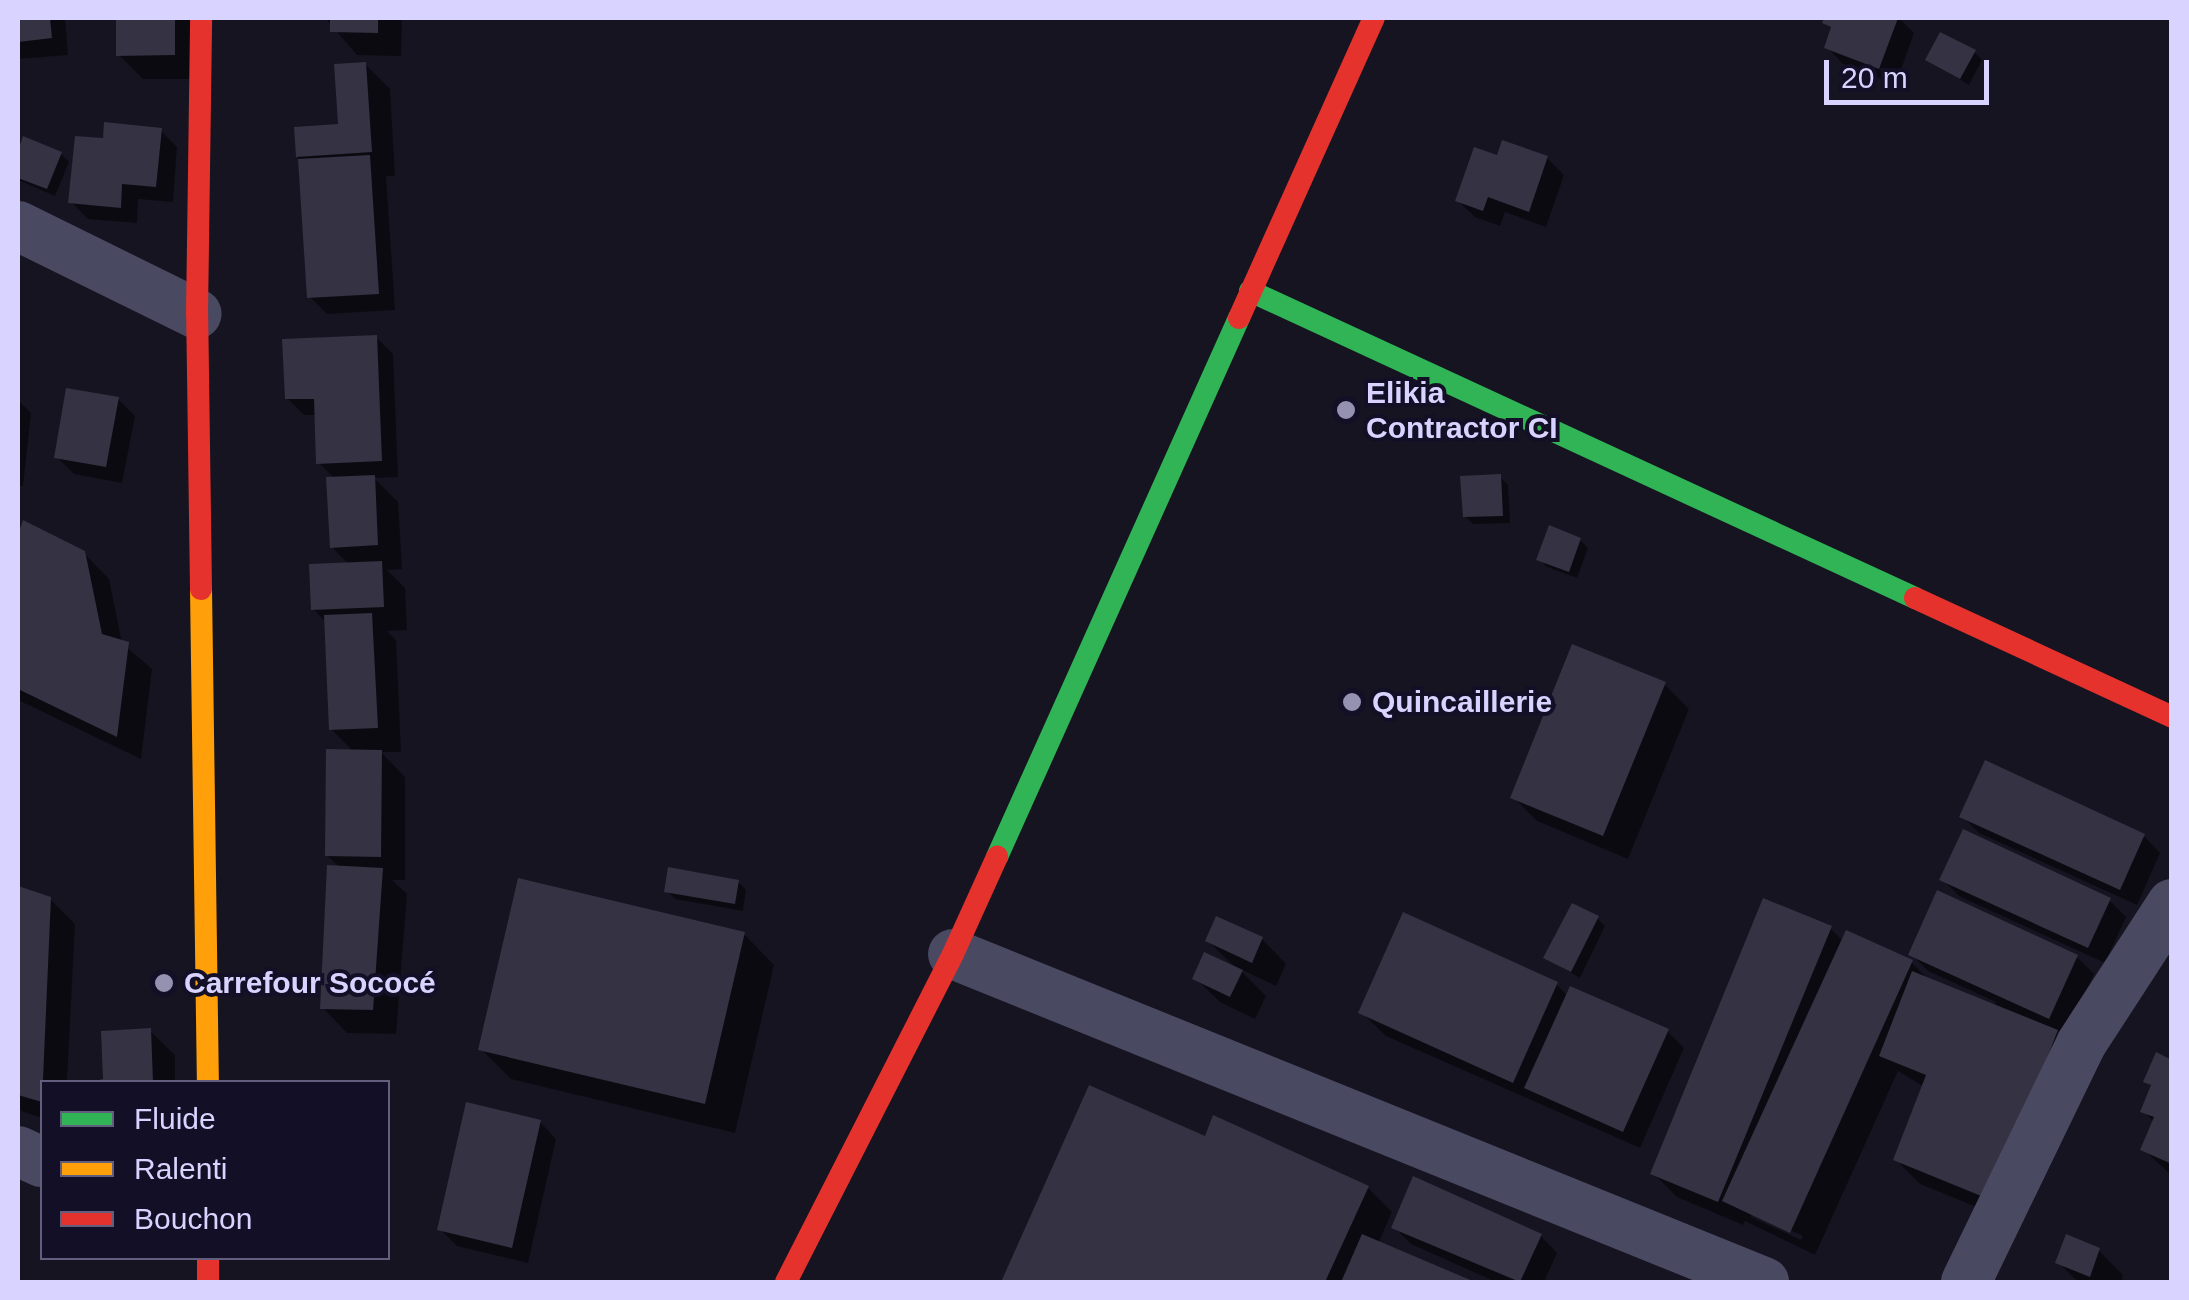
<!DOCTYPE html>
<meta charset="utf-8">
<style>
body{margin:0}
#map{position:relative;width:2189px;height:1300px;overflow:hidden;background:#161421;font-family:Arial,sans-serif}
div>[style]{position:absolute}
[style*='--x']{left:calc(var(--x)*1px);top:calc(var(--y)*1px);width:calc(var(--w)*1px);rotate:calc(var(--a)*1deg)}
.shadow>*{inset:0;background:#0007}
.building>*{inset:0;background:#343243}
.street>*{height:50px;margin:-25px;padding:0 25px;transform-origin:25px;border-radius:25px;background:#4a4962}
.fast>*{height:22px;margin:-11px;padding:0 11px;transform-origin:11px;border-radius:11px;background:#30b455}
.slow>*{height:22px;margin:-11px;padding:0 11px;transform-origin:11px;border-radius:11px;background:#ff9f0a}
.jam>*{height:22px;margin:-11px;padding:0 11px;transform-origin:11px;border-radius:11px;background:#e5322d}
.dots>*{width:28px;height:28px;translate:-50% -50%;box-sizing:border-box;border:5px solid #130f26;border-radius:50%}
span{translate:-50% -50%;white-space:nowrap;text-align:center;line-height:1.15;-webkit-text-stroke:8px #130f26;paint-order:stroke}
.poi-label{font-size:30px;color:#d9d4ff;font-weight:700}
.left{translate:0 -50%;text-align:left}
.frame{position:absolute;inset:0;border:20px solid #d9d4ff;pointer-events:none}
.legend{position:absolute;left:40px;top:1080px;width:350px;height:180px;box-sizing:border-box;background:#130f26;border:2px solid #625e7d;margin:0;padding:12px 18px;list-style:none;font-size:30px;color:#d9d4ff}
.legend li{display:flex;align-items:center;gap:20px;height:50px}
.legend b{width:50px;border:2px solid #625e7d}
.scale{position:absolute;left:1824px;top:60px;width:165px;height:45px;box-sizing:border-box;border:5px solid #d9d4ff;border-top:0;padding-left:12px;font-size:30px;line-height:35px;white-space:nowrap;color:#d9d4ff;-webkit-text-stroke:8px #130f26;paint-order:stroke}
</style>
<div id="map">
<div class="shadow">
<i style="clip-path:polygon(18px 18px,65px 18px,68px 55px,18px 59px)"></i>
<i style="clip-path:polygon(119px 18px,198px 18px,199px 79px,143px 79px,119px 55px)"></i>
<i style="clip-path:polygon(325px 18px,402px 18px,401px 56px,357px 55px)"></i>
<i style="clip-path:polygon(1827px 18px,1899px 18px,1914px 33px,1896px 84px,1843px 64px,1827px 47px,1833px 30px,1825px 22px)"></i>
<i style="clip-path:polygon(1974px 52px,1982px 60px,1969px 85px,1928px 60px)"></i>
<i style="clip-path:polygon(365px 64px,390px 89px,395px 176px,386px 176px,395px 310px,327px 314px,310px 297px,298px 156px,340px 126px)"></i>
<i style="clip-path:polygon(160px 130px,177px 147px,173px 202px,138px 199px,137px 223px,88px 219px,71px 202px,105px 141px)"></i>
<i style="clip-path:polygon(25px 140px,61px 154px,69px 162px,55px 196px,18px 180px,18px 157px)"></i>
<i style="clip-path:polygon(1498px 158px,1547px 158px,1564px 175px,1546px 227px,1505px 212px,1500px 226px,1475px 217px,1458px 201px)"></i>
<i style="clip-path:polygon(376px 337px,393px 354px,398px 477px,374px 478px,398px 502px,402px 569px,387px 570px,405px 588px,407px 630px,387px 631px,396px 640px,401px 752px,381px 752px,405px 777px,405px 880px,392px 880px,407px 894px,396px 1034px,347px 1033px,323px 1008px,340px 868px,327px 855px,354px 752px,331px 729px,327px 623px,313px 609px,349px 565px,332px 547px,335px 479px,319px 463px,317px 415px,304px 415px,287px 398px)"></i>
<i style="clip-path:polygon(118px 399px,135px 416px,122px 483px,74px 474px,57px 457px)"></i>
<i style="clip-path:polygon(18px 400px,31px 413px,23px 486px,18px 486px)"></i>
<i style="clip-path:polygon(1500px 477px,1508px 485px,1510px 523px,1473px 524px,1465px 516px)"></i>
<i style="clip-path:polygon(18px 530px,84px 553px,109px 579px,122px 643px,152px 669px,141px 759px,18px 700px)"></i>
<i style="clip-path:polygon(1580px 540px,1588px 548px,1577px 578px,1547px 567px,1539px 559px)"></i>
<i style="clip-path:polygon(1664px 684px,1689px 709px,1628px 859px,1537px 821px,1513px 797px)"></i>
<i style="clip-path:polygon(1962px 816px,2144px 836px,2160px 853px,2137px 905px,1979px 833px)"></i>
<i style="clip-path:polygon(1942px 879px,2109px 900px,2126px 917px,2105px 963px,1959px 896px)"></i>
<i style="clip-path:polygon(738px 882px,746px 890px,743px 911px,675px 899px,667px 891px)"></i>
<i style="clip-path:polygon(18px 888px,50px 899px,75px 924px,67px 1082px,42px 1082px,42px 1118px,18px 1110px)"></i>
<i style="clip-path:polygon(1597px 918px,1605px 926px,1580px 978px,1546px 958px)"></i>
<i style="clip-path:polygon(evenodd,1830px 928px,1843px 941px,1911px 962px,1929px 980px,1994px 1006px,1996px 1002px,1928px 971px,1911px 954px,2077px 957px,2094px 974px,2066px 1035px,2056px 1031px,2082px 1056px,2016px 1223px,1920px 1184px,1896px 1160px,1924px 1087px,1898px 1071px,1815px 1255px,1745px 1221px,1743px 1225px,1677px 1197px,1653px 1173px,1830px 928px,1751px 1212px,1803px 1236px,1801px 1240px,1751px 1217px,1751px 1212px)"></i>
<i style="clip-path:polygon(744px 934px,774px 965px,735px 1133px,511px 1079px,481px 1049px)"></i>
<i style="clip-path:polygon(1262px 939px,1286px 964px,1276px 986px,1238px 968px,1266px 996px,1255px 1019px,1220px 1002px,1195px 978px,1236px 968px,1208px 941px)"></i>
<i style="clip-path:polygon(1556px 984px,1568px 996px,1667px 1031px,1684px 1048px,1640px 1148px,1386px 1036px,1361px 1012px)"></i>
<i style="clip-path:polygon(150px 1031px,175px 1055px,175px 1082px,89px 1082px,106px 1081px)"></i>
<i style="clip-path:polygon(2172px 1060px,2172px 1176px,2143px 1149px,2154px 1122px,2143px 1111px,2153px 1088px,2146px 1081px)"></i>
<i style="clip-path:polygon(1090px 1088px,1207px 1139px,1368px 1188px,1392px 1212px,1378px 1244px,1469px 1282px,1004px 1282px)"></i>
<i style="clip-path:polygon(540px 1122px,556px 1139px,528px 1263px,457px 1246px,440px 1229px)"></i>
<i style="clip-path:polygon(1394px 1227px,1541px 1236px,1557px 1253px,1544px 1282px,1496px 1282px,1411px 1244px)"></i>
<i style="clip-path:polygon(2099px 1251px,2123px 1275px,2121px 1282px,2078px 1282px,2058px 1262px)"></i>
</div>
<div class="building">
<i style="clip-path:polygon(18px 18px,50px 18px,52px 38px,18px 42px)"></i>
<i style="clip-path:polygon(116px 18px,175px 18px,175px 55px,116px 56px)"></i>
<i style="clip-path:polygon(330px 18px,378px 18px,378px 33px,330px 32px)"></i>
<i style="clip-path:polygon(1824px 18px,1898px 18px,1879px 69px,1824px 48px,1831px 27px,1822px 23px)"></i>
<i style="clip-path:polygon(1940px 32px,1976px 50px,1960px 79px,1925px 60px)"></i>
<i style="clip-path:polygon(366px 62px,372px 152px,296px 157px,294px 127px,338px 124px,334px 64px)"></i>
<i style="clip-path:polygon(104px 122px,162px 128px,156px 187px,122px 184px,121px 208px,68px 203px,75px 136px,103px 138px)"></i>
<i style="clip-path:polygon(23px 136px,62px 152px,47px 189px,18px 178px,18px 151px)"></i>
<i style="clip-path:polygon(1502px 140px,1548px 156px,1529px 212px,1488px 197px,1483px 211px,1455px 201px,1474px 147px,1497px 155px)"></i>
<i style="clip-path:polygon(370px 155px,379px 294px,307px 298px,298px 159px)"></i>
<i style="clip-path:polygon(377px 335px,382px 461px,316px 464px,314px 399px,285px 399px,282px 339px)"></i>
<i style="clip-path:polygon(66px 388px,119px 397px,106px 467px,54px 458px)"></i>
<i style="clip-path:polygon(1501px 474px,1503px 516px,1463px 517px,1460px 476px)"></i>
<i style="clip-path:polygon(375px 475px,378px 545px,330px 548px,326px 477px)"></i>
<i style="clip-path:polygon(23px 520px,85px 551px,102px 634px,129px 642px,117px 737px,18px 689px,18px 534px)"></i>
<i style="clip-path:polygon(1549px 525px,1581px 538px,1569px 572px,1536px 560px)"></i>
<i style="clip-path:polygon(382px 561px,384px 607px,311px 610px,309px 564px)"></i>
<i style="clip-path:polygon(372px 613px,378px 728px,329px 730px,324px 615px)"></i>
<i style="clip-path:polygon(1572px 644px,1666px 682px,1603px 836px,1510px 798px)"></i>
<i style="clip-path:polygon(326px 749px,382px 750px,381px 857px,325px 856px)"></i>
<i style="clip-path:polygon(1985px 760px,2145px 834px,2120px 890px,1959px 817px)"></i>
<i style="clip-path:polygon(1963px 829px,2111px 898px,2088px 948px,1939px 880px)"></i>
<i style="clip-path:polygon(327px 865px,383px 868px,373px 1010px,320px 1009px)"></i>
<i style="clip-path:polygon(668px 867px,739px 880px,735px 904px,664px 892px)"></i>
<i style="clip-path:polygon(518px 878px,745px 932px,705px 1104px,478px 1050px)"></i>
<i style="clip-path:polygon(18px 886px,51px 897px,42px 1102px,18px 1095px)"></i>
<i style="clip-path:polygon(1937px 890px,2078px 955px,2049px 1019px,1908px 955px)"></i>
<i style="clip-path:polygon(1763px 898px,1832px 926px,1718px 1202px,1650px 1174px)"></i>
<i style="clip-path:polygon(1572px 903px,1599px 916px,1571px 972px,1543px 958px)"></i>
<i style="clip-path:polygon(1403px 912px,1558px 982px,1513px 1083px,1358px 1013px)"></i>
<i style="clip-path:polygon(1216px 916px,1263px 937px,1252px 963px,1205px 941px)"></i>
<i style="clip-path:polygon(1846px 930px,1913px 960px,1790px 1233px,1722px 1201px)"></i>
<i style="clip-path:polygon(1204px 952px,1243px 970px,1230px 997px,1192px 979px)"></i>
<i style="clip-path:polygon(1912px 971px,2058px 1030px,1991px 1200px,1893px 1160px,1926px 1075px,1879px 1056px)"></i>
<i style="clip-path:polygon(1570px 986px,1669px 1029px,1623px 1132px,1524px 1088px)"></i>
<i style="clip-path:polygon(151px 1028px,153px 1082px,92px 1082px,103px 1079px,101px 1031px)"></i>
<i style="clip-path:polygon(2156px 1052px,2172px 1060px,2172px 1164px,2140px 1150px,2154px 1117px,2140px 1112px,2151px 1085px,2143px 1082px)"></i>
<i style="clip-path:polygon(1089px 1085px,1205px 1136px,1213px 1115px,1369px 1186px,1325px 1282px,1001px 1282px)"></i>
<i style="clip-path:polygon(466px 1102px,541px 1120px,512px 1248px,437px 1230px)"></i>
<i style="clip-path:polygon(1413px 1176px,1542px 1234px,1520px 1282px,1391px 1228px)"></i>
<i style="clip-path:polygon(1362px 1234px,1475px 1282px,1341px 1282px)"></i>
<i style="clip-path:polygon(2066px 1234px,2100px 1248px,2090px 1277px,2055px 1263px)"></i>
</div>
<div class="street">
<i style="--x:18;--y:226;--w:199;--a:26.2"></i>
<i style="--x:953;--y:954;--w:875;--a:22.02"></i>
<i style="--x:18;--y:1151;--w:26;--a:25"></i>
<i style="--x:1966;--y:1282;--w:264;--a:-64.2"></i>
<i style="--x:2081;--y:1044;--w:167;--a:-57"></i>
</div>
<div class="fast">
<i style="--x:1250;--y:291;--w:732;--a:24.78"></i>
<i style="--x:997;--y:857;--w:591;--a:-65.82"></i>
</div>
<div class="slow">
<i style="--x:201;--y:589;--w:493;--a:89.2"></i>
</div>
<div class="jam">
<i style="--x:1239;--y:318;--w:329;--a:-65.8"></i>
<i style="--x:201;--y:589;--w:275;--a:-90.8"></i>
<i style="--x:197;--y:314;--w:296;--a:-89.2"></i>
<i style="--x:1915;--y:598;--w:283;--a:24.8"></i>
<i style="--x:208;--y:1258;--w:24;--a:90"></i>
<i style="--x:786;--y:1282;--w:368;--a:-63"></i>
<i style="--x:953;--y:954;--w:107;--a:-65.6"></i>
</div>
<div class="dots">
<i style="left:1346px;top:410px;background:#9591b1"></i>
<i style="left:1352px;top:702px;background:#9591b1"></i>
<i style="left:164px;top:983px;background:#9591b1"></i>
</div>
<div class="poi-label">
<span class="left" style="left:1366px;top:410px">Elikia<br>Contractor CI</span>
<span class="left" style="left:1372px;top:702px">Quincaillerie</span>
<span class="left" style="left:184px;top:983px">Carrefour Sococé</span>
</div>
<div class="frame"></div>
<ul class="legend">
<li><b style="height:12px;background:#30b455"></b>Fluide</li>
<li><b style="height:12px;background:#ff9f0a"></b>Ralenti</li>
<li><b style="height:12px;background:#e5322d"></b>Bouchon</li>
</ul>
<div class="scale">20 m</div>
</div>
